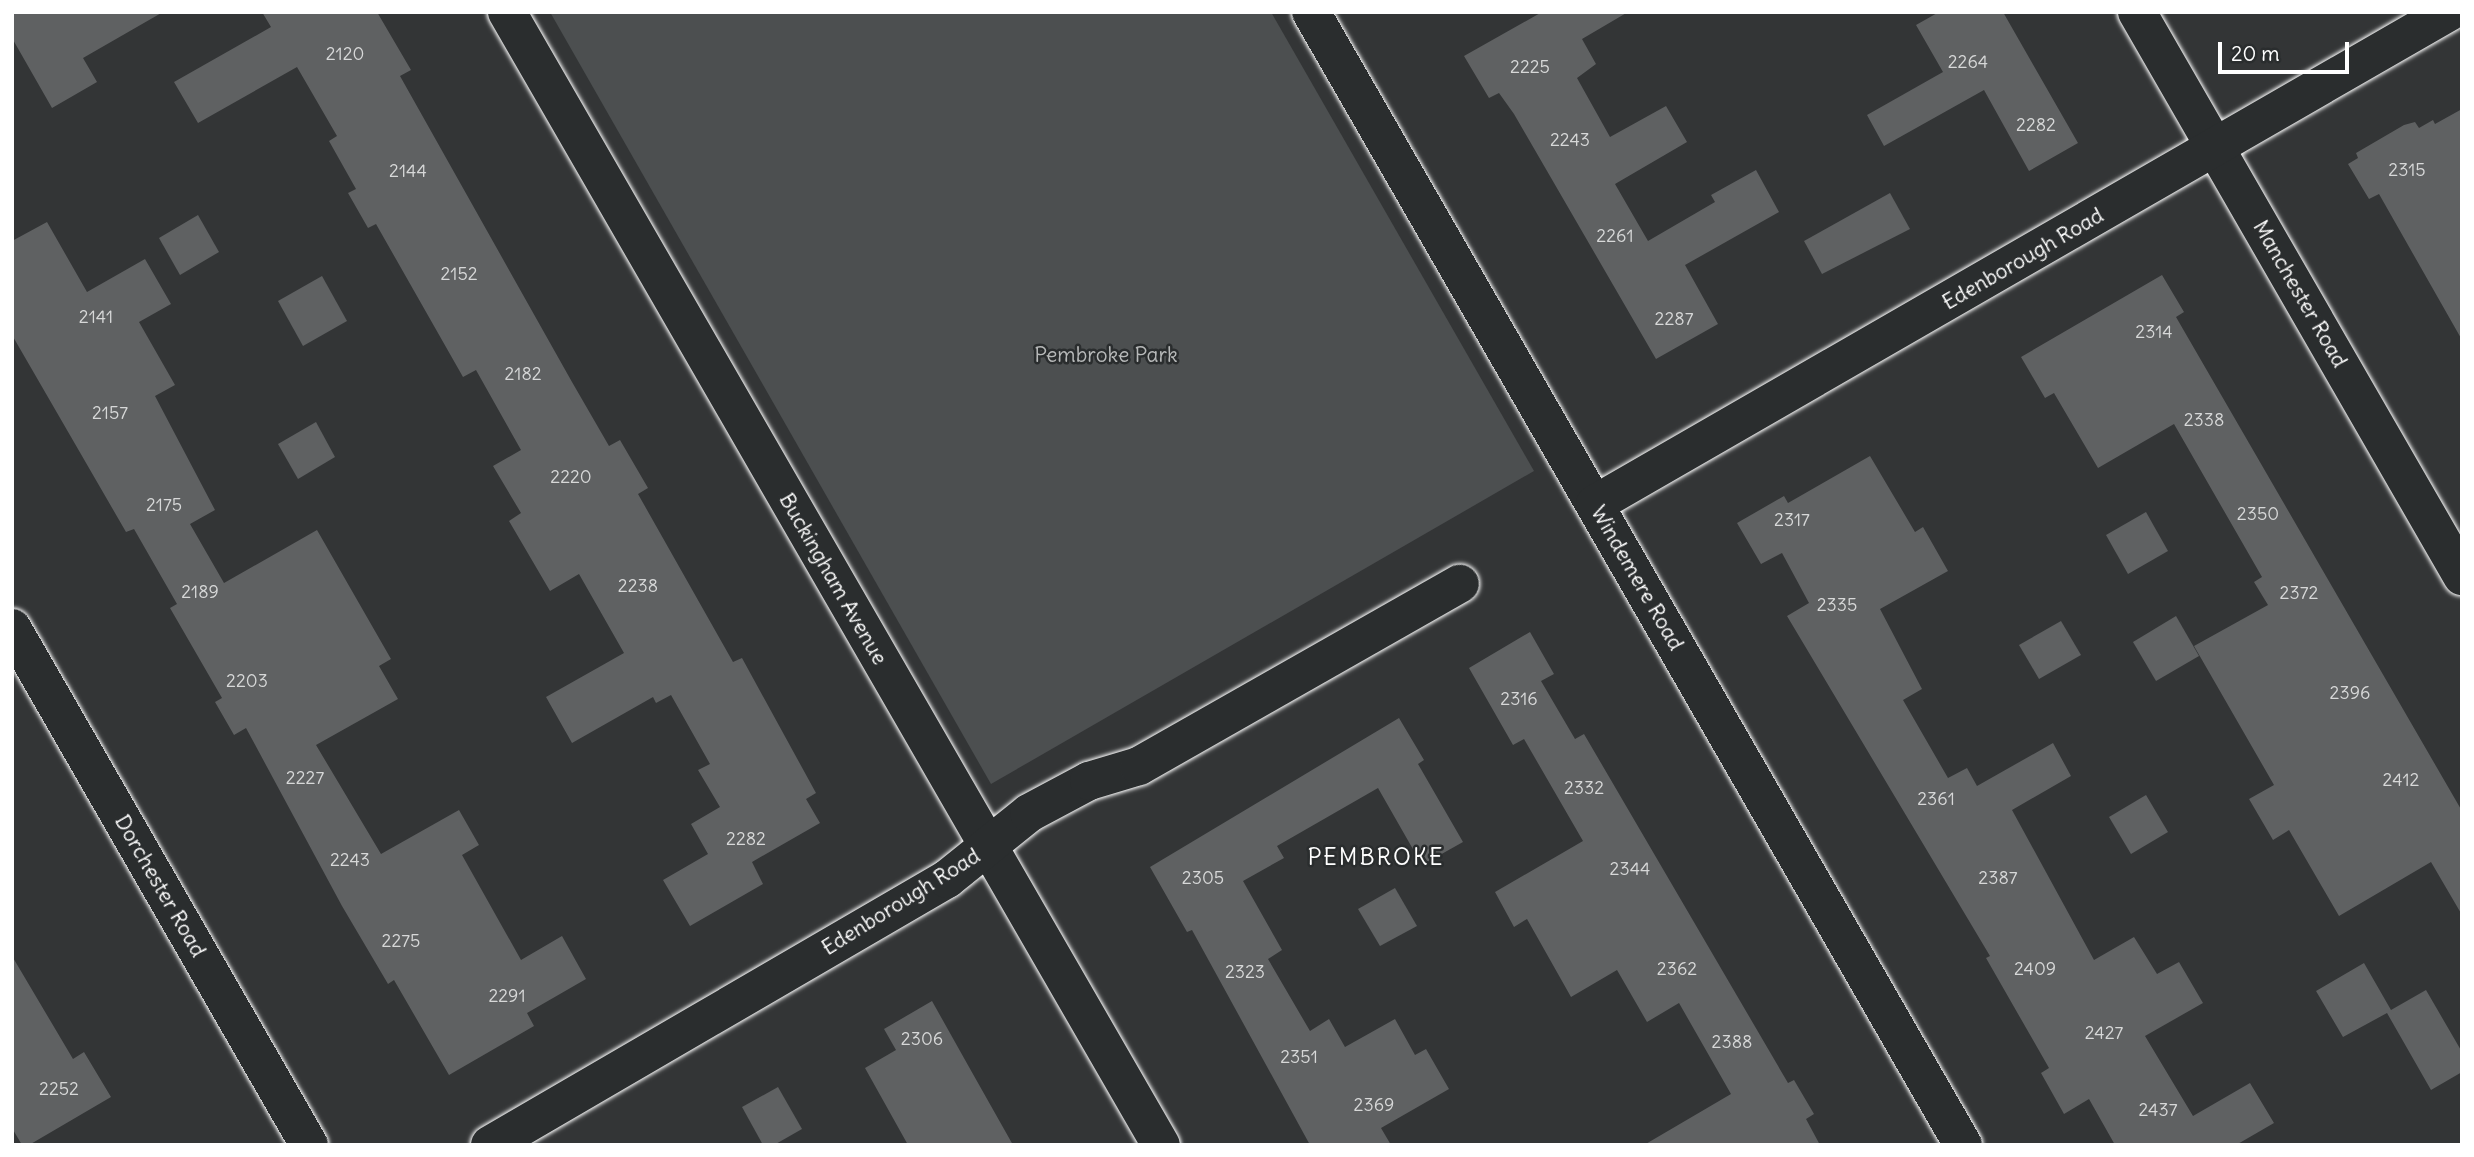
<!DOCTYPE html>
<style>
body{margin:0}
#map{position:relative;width:2474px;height:1157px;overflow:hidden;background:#333536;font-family:Delius,sans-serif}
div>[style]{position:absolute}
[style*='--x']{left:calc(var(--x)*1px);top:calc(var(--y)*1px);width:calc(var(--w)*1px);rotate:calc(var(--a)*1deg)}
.green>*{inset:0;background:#4c4f50}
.building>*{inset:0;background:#5f6162}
.roads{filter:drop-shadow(0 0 2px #fff) drop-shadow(0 0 2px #fff)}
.minor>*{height:38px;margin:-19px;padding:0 19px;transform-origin:19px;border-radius:19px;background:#2a2d2e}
span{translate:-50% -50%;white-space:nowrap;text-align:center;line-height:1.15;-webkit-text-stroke:5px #2a2d2e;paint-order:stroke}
.number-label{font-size:18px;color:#d7d8d8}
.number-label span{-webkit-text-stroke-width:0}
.street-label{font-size:21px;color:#fff}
.park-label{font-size:21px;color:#b7b9b9}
.neighbourhood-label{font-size:23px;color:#fff;letter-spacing:2px}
.frame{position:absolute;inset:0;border:14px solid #fff;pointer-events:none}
.scale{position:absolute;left:2218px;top:42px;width:131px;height:32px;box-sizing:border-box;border:4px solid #fff;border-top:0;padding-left:9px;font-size:21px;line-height:24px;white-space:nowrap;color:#fff;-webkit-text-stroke:5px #2a2d2e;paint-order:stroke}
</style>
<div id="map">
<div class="green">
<i style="clip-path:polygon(550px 12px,1271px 12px,1534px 471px,991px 784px)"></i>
</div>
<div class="building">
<i style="clip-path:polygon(12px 12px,163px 12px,83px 58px,97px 82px,52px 108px,12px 38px)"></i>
<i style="clip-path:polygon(262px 12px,377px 12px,411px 70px,400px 76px,572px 382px,609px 446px,620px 440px,648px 488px,638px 494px,733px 662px,742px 658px,816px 793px,806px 799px,820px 823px,752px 862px,763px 884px,690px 926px,663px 880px,708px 854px,691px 824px,720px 807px,698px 770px,710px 764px,671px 695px,656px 703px,653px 697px,572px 743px,546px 697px,624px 653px,579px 574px,550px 591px,509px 521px,521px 513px,493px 466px,521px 450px,476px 370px,463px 377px,376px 224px,368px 228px,348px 193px,356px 189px,329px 141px,337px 136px,297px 67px,198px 123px,174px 82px,271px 27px)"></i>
<i style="clip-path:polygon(1542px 12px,1628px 12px,1582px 39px,1596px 64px,1577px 78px,1610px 137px,1666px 106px,1687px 142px,1615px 184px,1648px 241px,1715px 202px,1711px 195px,1756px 170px,1779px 212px,1685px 265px,1718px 324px,1656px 359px,1514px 114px,1499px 93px,1489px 98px,1464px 56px)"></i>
<i style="clip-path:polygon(1939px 12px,2003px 12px,2078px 143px,2029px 171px,1984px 90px,1884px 146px,1867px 115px,1943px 72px,1916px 25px)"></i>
<i style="clip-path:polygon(2462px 109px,2462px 340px,2379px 194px,2369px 199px,2348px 164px,2358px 158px,2356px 153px,2404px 125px,2415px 122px,2419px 128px,2433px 120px,2435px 124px)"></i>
<i style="clip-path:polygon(1890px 193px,1910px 229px,1822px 274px,1804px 241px)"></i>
<i style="clip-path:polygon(198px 215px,219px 252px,180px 275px,159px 238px)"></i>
<i style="clip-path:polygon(47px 222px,87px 292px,145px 259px,171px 304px,139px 322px,175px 385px,155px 396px,215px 510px,190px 524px,224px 583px,317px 530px,391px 659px,379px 666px,398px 699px,316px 745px,381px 854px,459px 810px,479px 845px,462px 855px,521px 960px,562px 936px,586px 979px,527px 1013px,534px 1026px,449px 1075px,394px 980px,388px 984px,342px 906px,246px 728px,234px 735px,215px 702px,222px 698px,170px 608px,177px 604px,134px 529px,126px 532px,12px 335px,12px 241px)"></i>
<i style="clip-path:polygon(2162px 275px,2184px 312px,2176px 317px,2462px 811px,2462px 915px,2431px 862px,2339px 916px,2289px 830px,2273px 840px,2249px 799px,2274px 785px,2194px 646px,2268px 605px,2254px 582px,2262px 577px,2174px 424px,2098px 468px,2054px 393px,2045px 398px,2021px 357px)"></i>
<i style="clip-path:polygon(322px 276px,347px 321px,303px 346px,278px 301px)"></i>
<i style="clip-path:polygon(316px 422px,335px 457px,298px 479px,278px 444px)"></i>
<i style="clip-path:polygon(1870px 456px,1915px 532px,1923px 527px,1948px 571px,1880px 609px,1922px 689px,1903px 700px,1948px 778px,1967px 768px,1977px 786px,2053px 743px,2071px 776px,2012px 810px,2094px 960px,2134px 937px,2157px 974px,2179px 962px,2203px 1003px,2145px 1036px,2193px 1116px,2250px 1083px,2274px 1123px,2236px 1145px,2115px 1145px,2089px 1099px,2064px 1114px,2041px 1073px,2049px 1068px,1986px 958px,1990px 956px,1787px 616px,1809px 603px,1782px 553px,1761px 564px,1737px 523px,1784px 496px,1788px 503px)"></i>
<i style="clip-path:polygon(2146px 512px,2168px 551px,2128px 574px,2106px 535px)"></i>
<i style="clip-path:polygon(2176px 616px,2199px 656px,2156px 681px,2133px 642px)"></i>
<i style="clip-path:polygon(2061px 621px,2081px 655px,2039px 679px,2019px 645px)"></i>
<i style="clip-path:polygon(1530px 632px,1554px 674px,1541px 681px,1575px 739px,1584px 734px,1788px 1083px,1794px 1080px,1814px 1114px,1806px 1119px,1820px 1145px,1644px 1145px,1731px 1094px,1679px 1003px,1647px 1022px,1617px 970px,1571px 997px,1527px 919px,1514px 927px,1495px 892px,1583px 841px,1524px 739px,1513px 745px,1469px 668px)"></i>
<i style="clip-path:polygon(1399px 718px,1424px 760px,1418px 764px,1463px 842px,1422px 865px,1378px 788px,1277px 846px,1284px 858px,1243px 881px,1282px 950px,1268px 959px,1310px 1031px,1329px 1019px,1345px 1047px,1395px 1019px,1415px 1055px,1426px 1049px,1449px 1089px,1381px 1128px,1391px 1145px,1310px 1145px,1192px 930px,1187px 932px,1150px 867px)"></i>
<i style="clip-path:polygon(2146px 795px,2168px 832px,2131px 854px,2109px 817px)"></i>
<i style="clip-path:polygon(1395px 888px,1417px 926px,1380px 946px,1358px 909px)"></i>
<i style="clip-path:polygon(12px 956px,73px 1059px,84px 1052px,111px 1097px,29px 1145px,22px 1145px,12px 1128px)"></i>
<i style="clip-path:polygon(2364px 963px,2391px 1010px,2426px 990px,2462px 1052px,2462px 1072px,2431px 1090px,2387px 1013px,2343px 1037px,2316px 991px)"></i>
<i style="clip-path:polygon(932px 1001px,969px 1067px,1013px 1145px,908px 1145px,865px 1068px,896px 1050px,884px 1029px)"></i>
<i style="clip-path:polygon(778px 1087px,802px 1129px,774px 1145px,763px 1145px,742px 1107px)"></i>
</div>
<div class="roads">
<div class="minor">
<i style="--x:507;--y:12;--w:1308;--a:60.01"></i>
<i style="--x:1311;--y:12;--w:1307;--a:60.08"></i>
<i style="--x:2137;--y:12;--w:651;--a:60.05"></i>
<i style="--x:1595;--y:504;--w:986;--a:-29.95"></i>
<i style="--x:12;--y:628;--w:596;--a:60.12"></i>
<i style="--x:490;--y:1145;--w:529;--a:-30.2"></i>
<i style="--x:947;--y:879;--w:105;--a:-38.8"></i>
<i style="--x:1029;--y:813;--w:68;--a:-28.1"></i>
<i style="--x:1089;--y:781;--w:52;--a:-16.7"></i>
<i style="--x:1139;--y:766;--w:369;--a:-29.6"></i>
</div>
</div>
<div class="number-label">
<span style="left:345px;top:54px">2120</span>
<span style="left:1968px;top:62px">2264</span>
<span style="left:1530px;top:67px">2225</span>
<span style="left:2036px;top:125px">2282</span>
<span style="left:1570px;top:140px">2243</span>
<span style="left:2407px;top:170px">2315</span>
<span style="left:408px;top:171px">2144</span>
<span style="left:1615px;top:236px">2261</span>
<span style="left:459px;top:274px">2152</span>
<span style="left:96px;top:317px">2141</span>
<span style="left:1674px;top:319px">2287</span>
<span style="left:2154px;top:332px">2314</span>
<span style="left:523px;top:374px">2182</span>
<span style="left:110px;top:413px">2157</span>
<span style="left:2204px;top:420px">2338</span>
<span style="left:571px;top:477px">2220</span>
<span style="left:164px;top:505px">2175</span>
<span style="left:2258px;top:514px">2350</span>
<span style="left:1792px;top:520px">2317</span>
<span style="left:638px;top:586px">2238</span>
<span style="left:200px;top:592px">2189</span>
<span style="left:2299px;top:593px">2372</span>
<span style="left:1837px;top:605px">2335</span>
<span style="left:247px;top:681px">2203</span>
<span style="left:2350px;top:693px">2396</span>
<span style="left:1519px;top:699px">2316</span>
<span style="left:305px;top:778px">2227</span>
<span style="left:2401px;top:780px">2412</span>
<span style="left:1584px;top:788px">2332</span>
<span style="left:1936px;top:799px">2361</span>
<span style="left:746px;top:839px">2282</span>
<span style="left:350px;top:860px">2243</span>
<span style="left:1630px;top:869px">2344</span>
<span style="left:1203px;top:878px">2305</span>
<span style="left:1998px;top:878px">2387</span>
<span style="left:401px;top:941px">2275</span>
<span style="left:1677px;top:969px">2362</span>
<span style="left:2035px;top:969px">2409</span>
<span style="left:1245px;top:972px">2323</span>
<span style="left:507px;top:996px">2291</span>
<span style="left:2104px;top:1033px">2427</span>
<span style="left:922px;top:1039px">2306</span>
<span style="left:1732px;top:1042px">2388</span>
<span style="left:1299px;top:1057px">2351</span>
<span style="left:59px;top:1089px">2252</span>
<span style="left:1374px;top:1105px">2369</span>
<span style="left:2158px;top:1110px">2437</span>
</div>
<div class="street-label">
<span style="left:2023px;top:259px;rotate:-30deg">Edenborough Road</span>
<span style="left:2300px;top:294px;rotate:60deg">Manchester Road</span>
<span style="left:1637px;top:578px;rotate:60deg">Windemere Road</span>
<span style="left:833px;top:579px;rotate:60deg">Buckingham Avenue</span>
<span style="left:160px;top:886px;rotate:60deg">Dorchester Road</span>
<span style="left:901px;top:902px;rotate:-32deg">Edenborough Road</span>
</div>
<div class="park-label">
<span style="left:1106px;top:355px">Pembroke Park</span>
</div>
<div class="neighbourhood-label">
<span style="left:1376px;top:857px">PEMBROKE</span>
</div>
<div class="frame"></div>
<div class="scale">20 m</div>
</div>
